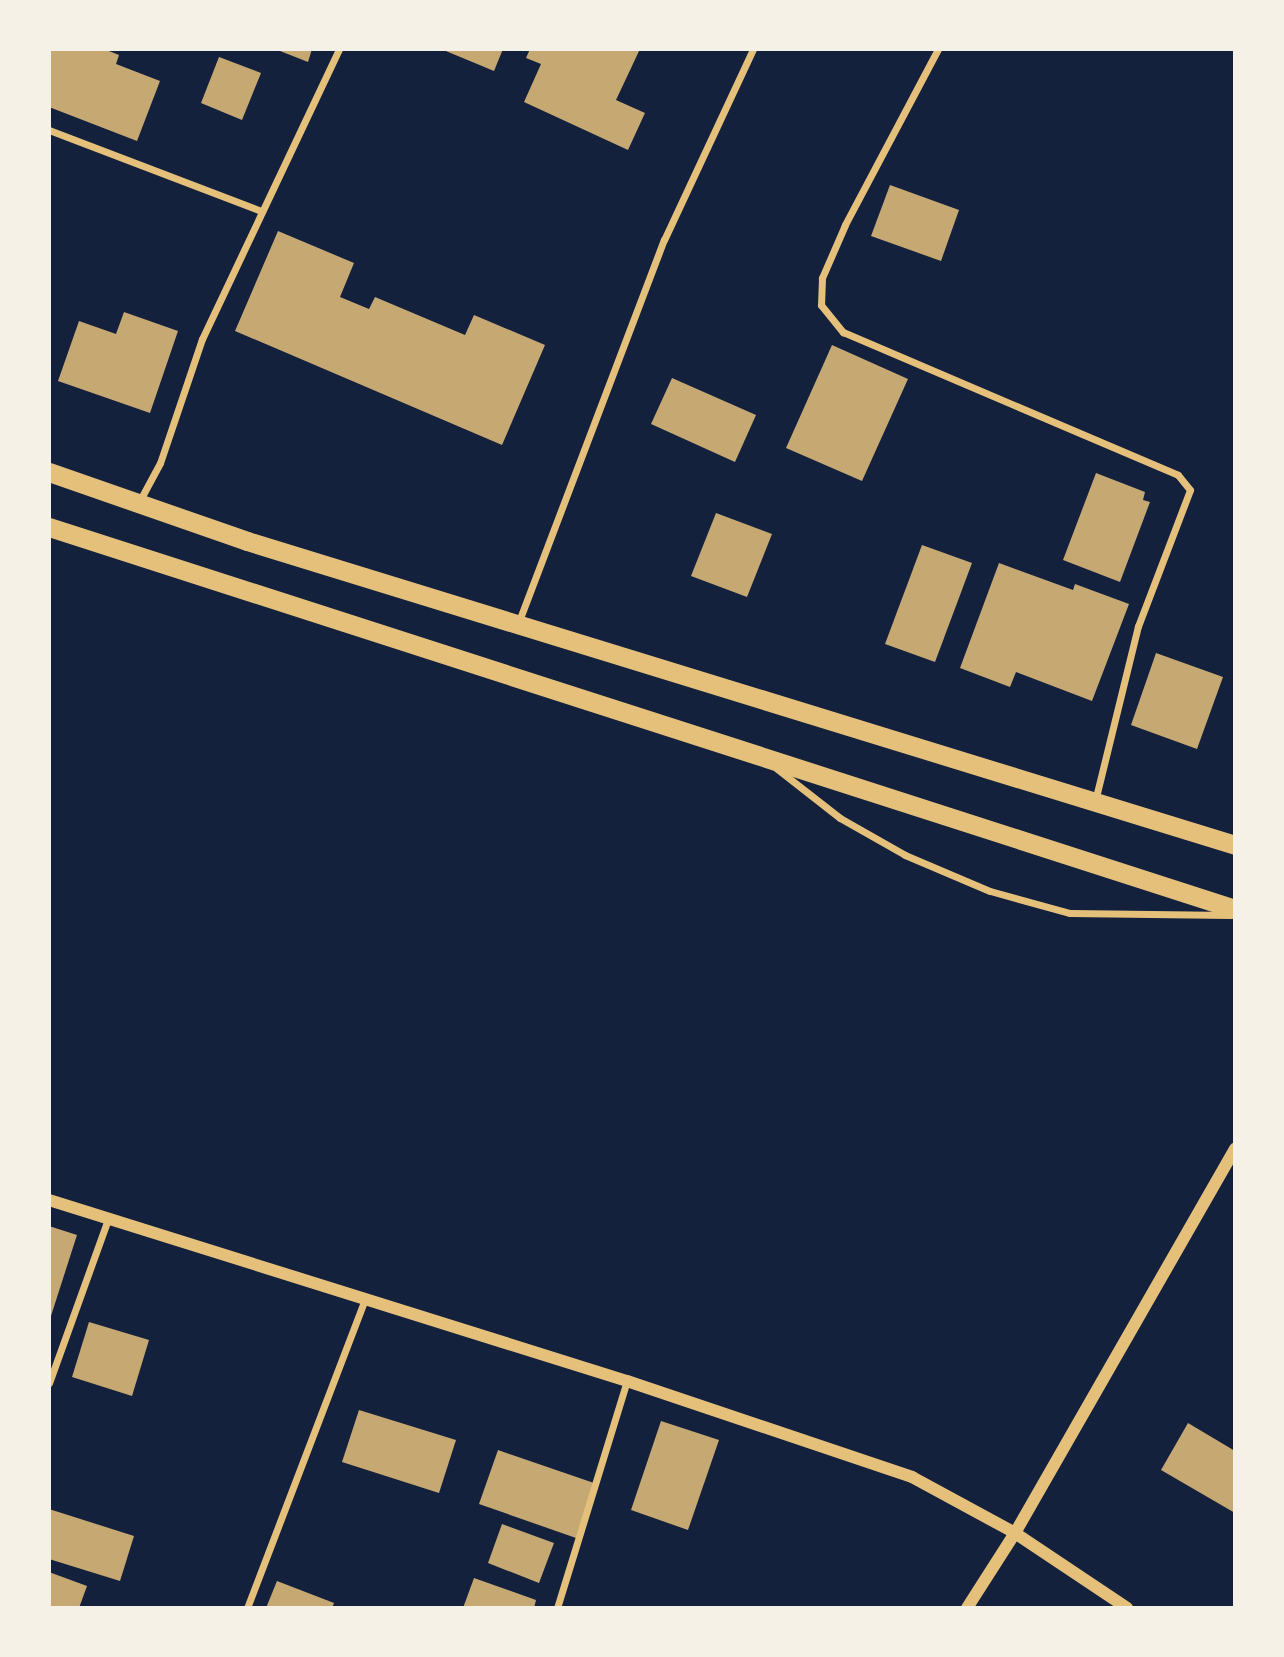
<!DOCTYPE html>
<style>
body{margin:0}
#map{position:relative;width:1284px;height:1657px;overflow:hidden;background:#14213d;font-family:Montserrat,sans-serif}
div>[style]{position:absolute}
[style*='--x']{left:calc(var(--x)*1px);top:calc(var(--y)*1px);width:calc(var(--w)*1px);rotate:calc(var(--a)*1deg)}
.building>*{inset:0;background:#c6a872}
.minor>*{height:7px;margin:-3.5px;padding:0 3.5px;transform-origin:3.5px;border-radius:3.5px;background:#e5c07b}
.tertiary>*{height:12px;margin:-6px;padding:0 6px;transform-origin:6px;border-radius:6px;background:#e5c07b}
.trunk>*{height:19px;margin:-9.5px;padding:0 9.5px;transform-origin:9.5px;border-radius:9.5px;background:#e5c07b}
span{translate:-50% -50%;white-space:nowrap;text-align:center;line-height:1.15;-webkit-text-stroke:6px #f6f1e7;paint-order:stroke}
.frame{position:absolute;inset:0;border:51px solid #f6f1e7;pointer-events:none}
</style>
<div id="map">
<div class="building">
<i style="clip-path:polygon(49px 49px,104px 49px,119px 55px,116px 64px,160px 81px,137px 141px,49px 107px)"></i>
<i style="clip-path:polygon(275px 49px,312px 49px,308px 62px)"></i>
<i style="clip-path:polygon(441px 49px,503px 49px,494px 71px)"></i>
<i style="clip-path:polygon(530px 49px,640px 49px,616px 100px,645px 113px,628px 150px,524px 102px,541px 64px,526px 58px)"></i>
<i style="clip-path:polygon(219px 57px,261px 73px,242px 120px,201px 103px)"></i>
<i style="clip-path:polygon(890px 185px,959px 210px,941px 261px,871px 236px)"></i>
<i style="clip-path:polygon(278px 231px,354px 263px,340px 297px,369px 309px,375px 297px,465px 335px,474px 315px,545px 345px,502px 445px,235px 331px)"></i>
<i style="clip-path:polygon(124px 312px,178px 331px,150px 413px,58px 381px,79px 321px,116px 334px)"></i>
<i style="clip-path:polygon(832px 345px,908px 379px,862px 481px,786px 448px)"></i>
<i style="clip-path:polygon(672px 378px,756px 415px,735px 462px,651px 424px)"></i>
<i style="clip-path:polygon(1096px 473px,1145px 492px,1143px 500px,1150px 502px,1120px 582px,1063px 560px)"></i>
<i style="clip-path:polygon(716px 513px,772px 534px,747px 597px,691px 576px)"></i>
<i style="clip-path:polygon(922px 545px,972px 563px,935px 662px,885px 644px)"></i>
<i style="clip-path:polygon(999px 563px,1073px 590px,1075px 584px,1129px 604px,1092px 701px,1016px 672px,1010px 687px,960px 668px)"></i>
<i style="clip-path:polygon(1156px 653px,1223px 677px,1197px 749px,1131px 725px)"></i>
<i style="clip-path:polygon(49px 1226px,77px 1235px,50px 1319px,49px 1319px)"></i>
<i style="clip-path:polygon(89px 1322px,149px 1340px,132px 1396px,72px 1377px)"></i>
<i style="clip-path:polygon(359px 1410px,456px 1440px,439px 1493px,342px 1462px)"></i>
<i style="clip-path:polygon(661px 1421px,719px 1440px,688px 1530px,631px 1510px)"></i>
<i style="clip-path:polygon(1188px 1423px,1235px 1451px,1235px 1513px,1161px 1470px)"></i>
<i style="clip-path:polygon(498px 1450px,594px 1483px,576px 1538px,479px 1504px)"></i>
<i style="clip-path:polygon(49px 1509px,134px 1536px,120px 1581px,49px 1559px)"></i>
<i style="clip-path:polygon(502px 1524px,554px 1543px,539px 1583px,488px 1563px)"></i>
<i style="clip-path:polygon(49px 1572px,87px 1586px,79px 1608px,49px 1608px)"></i>
<i style="clip-path:polygon(474px 1578px,536px 1600px,534px 1608px,463px 1608px)"></i>
<i style="clip-path:polygon(277px 1581px,334px 1603px,332px 1608px,266px 1608px)"></i>
</div>
<div class="minor">
<i style="--x:938;--y:49;--w:199;--a:117.9"></i>
<i style="--x:845;--y:225;--w:58;--a:113.5"></i>
<i style="--x:822;--y:278;--w:27;--a:92"></i>
<i style="--x:821;--y:305;--w:35;--a:51"></i>
<i style="--x:843;--y:332;--w:364;--a:23.1"></i>
<i style="--x:1178;--y:475;--w:19;--a:51"></i>
<i style="--x:1190;--y:490;--w:146;--a:110.9"></i>
<i style="--x:1138;--y:626;--w:180;--a:103.8"></i>
<i style="--x:49;--y:130;--w:227;--a:20.9"></i>
<i style="--x:139;--y:502;--w:44;--a:-61.7"></i>
<i style="--x:160;--y:463;--w:131;--a:-71.3"></i>
<i style="--x:202;--y:339;--w:321;--a:-64.7"></i>
<i style="--x:519;--y:621;--w:408;--a:-69.2"></i>
<i style="--x:664;--y:240;--w:211;--a:-65"></i>
<i style="--x:776;--y:768;--w:81;--a:38"></i>
<i style="--x:840;--y:818;--w:75;--a:29.6"></i>
<i style="--x:905;--y:855;--w:92;--a:23"></i>
<i style="--x:990;--y:891;--w:83;--a:15.4"></i>
<i style="--x:1070;--y:913;--w:161;--a:0.7"></i>
<i style="--x:49;--y:1383;--w:174;--a:-70.2"></i>
<i style="--x:247;--y:1608;--w:331;--a:-69.1"></i>
<i style="--x:557;--y:1608;--w:238;--a:-72.9"></i>
</div>
<div class="tertiary">
<i style="--x:49;--y:1200;--w:606;--a:17.39"></i>
<i style="--x:627;--y:1381;--w:301;--a:18.6"></i>
<i style="--x:912;--y:1477;--w:117;--a:28.5"></i>
<i style="--x:1015;--y:1533;--w:135;--a:33.8"></i>
<i style="--x:967;--y:1608;--w:89;--a:-57.4"></i>
<i style="--x:1015;--y:1533;--w:443;--a:-60.2"></i>
</div>
<div class="trunk">
<i style="--x:49;--y:472;--w:210;--a:19.2"></i>
<i style="--x:247;--y:541;--w:1034;--a:17.1"></i>
<i style="--x:49;--y:527;--w:1246;--a:17.85"></i>
</div>
<div class="frame"></div>
</div>
